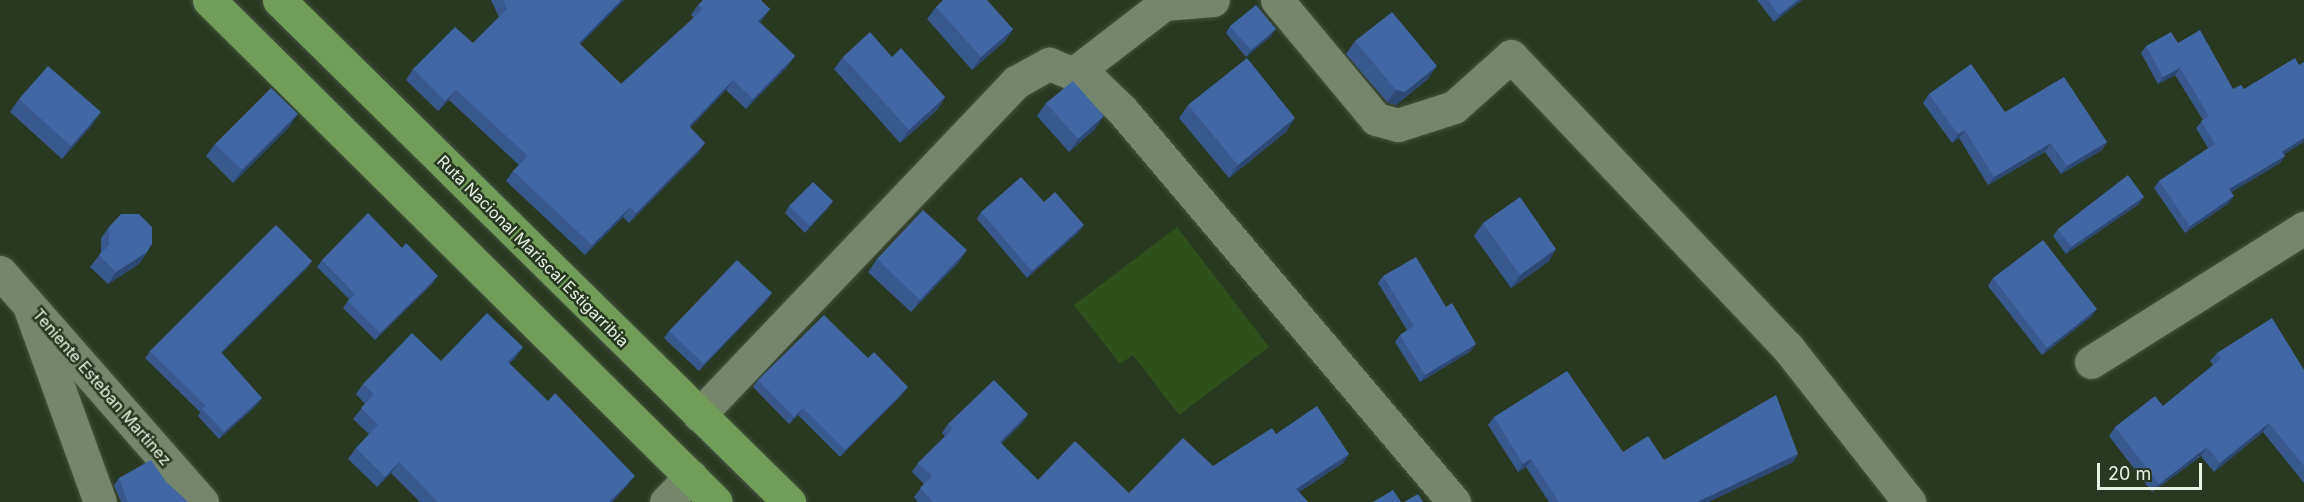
<!DOCTYPE html>
<style>
body{margin:0}
#map{position:relative;width:2304px;height:502px;overflow:hidden;background:#293821;font-family:Inter,sans-serif}
div>[style]{position:absolute}
[style*='--x']{left:calc(var(--x)*1px);top:calc(var(--y)*1px);width:calc(var(--w)*1px);rotate:calc(var(--a)*1deg)}
.green>*{inset:0;background:#2f501b}
.roads{filter:drop-shadow(0 0 2px #45523e) drop-shadow(0 0 2px #45523e)}
.street>*{height:33px;margin:-16.5px;padding:0 16.5px;transform-origin:16.5px;border-radius:16.5px;background:#75866d}
.secondary>*{height:33px;margin:-16.5px;padding:0 16.5px;transform-origin:16.5px;border-radius:16.5px;background:#75866d}
.highway>*{height:33px;margin:-16.5px;padding:0 16.5px;transform-origin:16.5px;border-radius:16.5px;background:#719d58}
.wall>*{inset:0;background:#39598e}
.shaded-wall>*{inset:0;background:#2e4874}
.building>*{inset:0;background:#4267a5}
span{translate:-50% -50%;white-space:nowrap;text-align:center;line-height:1.15;-webkit-text-stroke:5px #293821;paint-order:stroke}
.street-label{font-size:16px;color:#e9f3e4}
.scale{position:absolute;left:2097px;top:463px;width:105px;height:27px;box-sizing:border-box;border:3px solid #e9f3e4;border-top:0;padding-left:8px;font-size:18px;line-height:21px;white-space:nowrap;color:#e9f3e4;-webkit-text-stroke:4px #293821;paint-order:stroke}
</style>
<div id="map">
<div class="green">
<i style="clip-path:polygon(1177px 227px,1269px 347px,1179px 415px,1133px 355px,1120px 364px,1074px 305px)"></i>
</div>
<div class="roads">
<div class="street">
<i style="--x:1277;--y:0;--w:155;--a:50.2"></i>
<i style="--x:1376;--y:119;--w:23;--a:15"></i>
<i style="--x:1398;--y:125;--w:59;--a:-17.8"></i>
<i style="--x:1454;--y:107;--w:76;--a:-41.8"></i>
<i style="--x:1511;--y:56;--w:402;--a:46.5"></i>
<i style="--x:1788;--y:348;--w:196;--a:51.8"></i>
<i style="--x:1073;--y:74;--w:115;--a:-37.6"></i>
<i style="--x:1164;--y:4;--w:49;--a:-4.7"></i>
<i style="--x:29;--y:306;--w:208;--a:70.1"></i>
<i style="--x:2091;--y:362;--w:252;--a:-32.2"></i>
<i style="--x:699;--y:415;--w:460;--a:-46.4"></i>
<i style="--x:1016;--y:82;--w:38;--a:-29"></i>
<i style="--x:1049;--y:64;--w:46;--a:21.6"></i>
<i style="--x:1092;--y:81;--w:42;--a:44"></i>
<i style="--x:1122;--y:110;--w:514;--a:49.74"></i>
<i style="--x:666;--y:502;--w:36;--a:-46"></i>
</div>
<div class="secondary">
<i style="--x:0;--y:272;--w:306;--a:48.7"></i>
</div>
<div class="highway">
<i style="--x:209;--y:0;--w:713;--a:44.72"></i>
<i style="--x:279;--y:0;--w:716;--a:44.55"></i>
</div>
</div>
<div class="wall">
<i style="clip-path:polygon(491px 0,624px 0,580px 44px,621px 84px,694px 18px,691px 15px,698px 5px,770px 9px,760px 22px,795px 56px,787px 67px,746px 109px,726px 90px,690px 128px,705px 143px,698px 153px,629px 223px,623px 217px,585px 255px,506px 181px,513px 171px,519px 165px,449px 100px,438px 111px,406px 80px,413px 69px,473px 43px,499px 17px)"></i>
<i style="clip-path:polygon(1757px 0,1802px 0,1774px 22px)"></i>
<i style="clip-path:polygon(936px 7px,1013px 29px,1005px 41px,972px 70px,927px 19px)"></i>
<i style="clip-path:polygon(1230px 26px,1271px 36px,1246px 57px,1226px 33px)"></i>
<i style="clip-path:polygon(1355px 41px,1428px 79px,1396px 105px,1387px 102px,1346px 54px)"></i>
<i style="clip-path:polygon(2178px 43px,2233px 89px,2285px 156px,2280px 163px,2231px 192px,2229px 203px,2185px 233px,2154px 188px,2159px 181px,2208px 148px,2196px 128px,2203px 120px,2175px 75px,2158px 84px,2141px 53px,2146px 46px)"></i>
<i style="clip-path:polygon(843px 57px,892px 57px,945px 97px,937px 110px,900px 143px,834px 69px)"></i>
<i style="clip-path:polygon(1929px 94px,2005px 112px,2107px 142px,2102px 150px,2061px 174px,2045px 152px,1988px 185px,1959px 138px,1952px 143px,1923px 103px)"></i>
<i style="clip-path:polygon(19px 99px,92px 125px,62px 159px,10px 112px)"></i>
<i style="clip-path:polygon(1046px 103px,1095px 129px,1069px 152px,1037px 116px)"></i>
<i style="clip-path:polygon(1188px 105px,1287px 131px,1229px 178px,1179px 118px)"></i>
<i style="clip-path:polygon(289px 127px,233px 183px,206px 156px,215px 144px)"></i>
<i style="clip-path:polygon(833px 201px,828px 208px,805px 233px,785px 213px,789px 206px)"></i>
<i style="clip-path:polygon(1044px 202px,1079px 232px,1027px 278px,977px 219px,981px 212px)"></i>
<i style="clip-path:polygon(2139px 204px,2066px 254px,2053px 236px,2058px 229px)"></i>
<i style="clip-path:polygon(1483px 223px,1556px 249px,1548px 262px,1511px 288px,1474px 236px)"></i>
<i style="clip-path:polygon(109px 227px,147px 252px,139px 264px,108px 284px,90px 267px,101px 253px,101px 238px)"></i>
<i style="clip-path:polygon(967px 250px,958px 263px,911px 312px,868px 272px,877px 259px)"></i>
<i style="clip-path:polygon(322px 260px,433px 283px,375px 340px,343px 308px,349px 299px,317px 267px)"></i>
<i style="clip-path:polygon(312px 261px,307px 268px,222px 353px,257px 405px,219px 439px,198px 416px,200px 412px,145px 358px,150px 351px)"></i>
<i style="clip-path:polygon(1383px 276px,1446px 307px,1471px 351px,1420px 382px,1395px 342px,1400px 335px,1407px 330px,1378px 283px)"></i>
<i style="clip-path:polygon(1993px 278px,2092px 316px,2042px 355px,1988px 286px)"></i>
<i style="clip-path:polygon(767px 300px,699px 371px,664px 338px,669px 331px)"></i>
<i style="clip-path:polygon(523px 347px,515px 358px,509px 364px,627px 486px,612px 502px,420px 502px,391px 473px,377px 487px,348px 459px,356px 448px,369px 434px,353px 419px,365px 404px,356px 394px,363px 384px,441px 361px)"></i>
<i style="clip-path:polygon(2217px 353px,2304px 370px,2304px 483px,2263px 432px,2214px 472px,2201px 456px,2152px 492px,2109px 436px,2115px 427px,2163px 406px,2213px 365px,2210px 361px)"></i>
<i style="clip-path:polygon(758px 380px,903px 394px,840px 457px,798px 415px,789px 424px,753px 387px)"></i>
<i style="clip-path:polygon(1028px 414px,1022px 423px,1001px 444px,1038px 480px,1129px 493px,1213px 466px,1276px 434px,1349px 454px,1343px 463px,1299px 492px,1308px 502px,918px 502px,914px 497px,924px 484px,912px 472px,918px 463px,945px 436px,942px 433px,948px 424px)"></i>
<i style="clip-path:polygon(1494px 417px,1623px 452px,1664px 460px,1798px 454px,1793px 462px,1708px 502px,1549px 502px,1526px 467px,1518px 472px,1488px 425px)"></i>
<i style="clip-path:polygon(119px 478px,167px 483px,188px 502px,121px 502px,114px 485px)"></i>
</div>
<div class="shaded-wall">
<i style="clip-path:polygon(621px 0,624px 0,572px 53px,579px 43px)"></i>
<i style="clip-path:polygon(1798px 0,1802px 0,1774px 22px,1779px 15px)"></i>
<i style="clip-path:polygon(770px 9px,763px 19px,751px 31px,758px 21px)"></i>
<i style="clip-path:polygon(1013px 29px,1005px 41px,972px 70px,981px 57px)"></i>
<i style="clip-path:polygon(1276px 29px,1271px 36px,1246px 57px,1251px 50px)"></i>
<i style="clip-path:polygon(795px 56px,787px 67px,746px 109px,753px 99px)"></i>
<i style="clip-path:polygon(1437px 66px,1428px 79px,1396px 105px,1387px 102px,1396px 90px)"></i>
<i style="clip-path:polygon(2180px 68px,2175px 75px,2158px 84px,2163px 77px)"></i>
<i style="clip-path:polygon(733px 80px,726px 90px,681px 137px,689px 126px)"></i>
<i style="clip-path:polygon(456px 90px,449px 100px,438px 111px,445px 101px)"></i>
<i style="clip-path:polygon(945px 97px,937px 110px,900px 143px,909px 130px)"></i>
<i style="clip-path:polygon(101px 112px,92px 125px,62px 159px,71px 146px)"></i>
<i style="clip-path:polygon(298px 114px,289px 127px,233px 183px,242px 170px)"></i>
<i style="clip-path:polygon(1104px 116px,1095px 129px,1069px 152px,1078px 139px)"></i>
<i style="clip-path:polygon(1295px 118px,1287px 131px,1229px 178px,1238px 165px)"></i>
<i style="clip-path:polygon(1965px 130px,1959px 138px,1952px 143px,1958px 134px)"></i>
<i style="clip-path:polygon(2304px 138px,2304px 142px,2277px 159px,2282px 152px)"></i>
<i style="clip-path:polygon(2107px 142px,2102px 150px,2061px 174px,2067px 166px)"></i>
<i style="clip-path:polygon(705px 143px,698px 153px,629px 223px,636px 213px)"></i>
<i style="clip-path:polygon(2051px 143px,2045px 152px,1988px 185px,1994px 177px)"></i>
<i style="clip-path:polygon(2285px 156px,2280px 163px,2225px 196px,2229px 189px)"></i>
<i style="clip-path:polygon(2234px 196px,2229px 203px,2185px 233px,2190px 226px)"></i>
<i style="clip-path:polygon(2144px 197px,2139px 204px,2066px 254px,2071px 247px)"></i>
<i style="clip-path:polygon(833px 201px,828px 208px,805px 233px,810px 226px)"></i>
<i style="clip-path:polygon(630px 207px,623px 217px,585px 255px,592px 245px)"></i>
<i style="clip-path:polygon(1084px 225px,1079px 232px,1027px 278px,1032px 271px)"></i>
<i style="clip-path:polygon(1556px 249px,1548px 262px,1511px 288px,1520px 275px)"></i>
<i style="clip-path:polygon(967px 250px,958px 263px,911px 312px,920px 300px)"></i>
<i style="clip-path:polygon(147px 252px,139px 264px,108px 284px,116px 272px)"></i>
<i style="clip-path:polygon(312px 261px,307px 268px,216px 359px,221px 352px)"></i>
<i style="clip-path:polygon(438px 276px,433px 283px,375px 340px,380px 333px)"></i>
<i style="clip-path:polygon(772px 293px,767px 300px,699px 371px,704px 364px)"></i>
<i style="clip-path:polygon(2097px 309px,2092px 316px,2042px 355px,2047px 348px)"></i>
<i style="clip-path:polygon(1476px 344px,1471px 351px,1420px 382px,1425px 375px)"></i>
<i style="clip-path:polygon(523px 347px,515px 358px,500px 373px,508px 362px)"></i>
<i style="clip-path:polygon(908px 387px,903px 394px,840px 457px,845px 450px)"></i>
<i style="clip-path:polygon(262px 398px,257px 405px,219px 439px,224px 432px)"></i>
<i style="clip-path:polygon(803px 408px,798px 415px,789px 424px,794px 417px)"></i>
<i style="clip-path:polygon(1028px 414px,1022px 423px,993px 451px,1000px 442px)"></i>
<i style="clip-path:polygon(2269px 423px,2263px 432px,2214px 472px,2220px 463px)"></i>
<i style="clip-path:polygon(2207px 447px,2201px 456px,2152px 492px,2159px 484px)"></i>
<i style="clip-path:polygon(1349px 454px,1343px 463px,1290px 498px,1296px 489px)"></i>
<i style="clip-path:polygon(1798px 454px,1793px 462px,1708px 502px,1697px 502px)"></i>
<i style="clip-path:polygon(1531px 459px,1526px 467px,1518px 472px,1523px 464px)"></i>
<i style="clip-path:polygon(399px 462px,391px 473px,377px 487px,385px 477px)"></i>
<i style="clip-path:polygon(635px 476px,627px 486px,612px 502px,609px 502px)"></i>
</div>
<div class="building">
<i style="clip-path:polygon(503px 0,621px 0,579px 43px,621px 84px,703px 9px,698px 5px,703px 0,761px 0,770px 9px,758px 21px,795px 56px,753px 99px,733px 80px,689px 126px,705px 143px,636px 213px,630px 207px,592px 245px,513px 171px,528px 156px,456px 90px,445px 101px,413px 69px,455px 27px,473px 43px,507px 9px)"></i>
<i style="clip-path:polygon(943px 0,987px 0,1013px 29px,981px 57px,936px 7px)"></i>
<i style="clip-path:polygon(1768px 0,1798px 0,1779px 15px)"></i>
<i style="clip-path:polygon(1256px 5px,1276px 29px,1251px 50px,1230px 26px)"></i>
<i style="clip-path:polygon(1392px 12px,1437px 66px,1405px 92px,1396px 90px,1355px 41px)"></i>
<i style="clip-path:polygon(2200px 30px,2233px 89px,2241px 85px,2244px 89px,2295px 58px,2299px 65px,2304px 62px,2304px 138px,2282px 152px,2285px 156px,2229px 189px,2234px 196px,2190px 226px,2159px 181px,2215px 144px,2201px 121px,2209px 116px,2180px 68px,2163px 77px,2146px 46px,2171px 32px,2178px 43px)"></i>
<i style="clip-path:polygon(870px 32px,892px 57px,901px 48px,945px 97px,909px 130px,843px 57px)"></i>
<i style="clip-path:polygon(1247px 58px,1295px 118px,1238px 165px,1188px 105px)"></i>
<i style="clip-path:polygon(1971px 64px,2005px 112px,2064px 77px,2107px 142px,2067px 166px,2051px 143px,1994px 177px,1965px 130px,1958px 134px,1929px 94px)"></i>
<i style="clip-path:polygon(48px 66px,101px 112px,71px 146px,19px 99px)"></i>
<i style="clip-path:polygon(1073px 81px,1104px 116px,1078px 139px,1046px 103px)"></i>
<i style="clip-path:polygon(271px 88px,298px 114px,242px 170px,215px 144px)"></i>
<i style="clip-path:polygon(2128px 175px,2144px 197px,2071px 247px,2058px 229px)"></i>
<i style="clip-path:polygon(1021px 177px,1044px 202px,1055px 192px,1084px 225px,1032px 271px,981px 212px)"></i>
<i style="clip-path:polygon(813px 182px,833px 201px,810px 226px,789px 206px)"></i>
<i style="clip-path:polygon(1520px 197px,1556px 249px,1520px 275px,1483px 223px)"></i>
<i style="clip-path:polygon(923px 210px,967px 250px,920px 300px,877px 259px)"></i>
<i style="clip-path:polygon(368px 213px,402px 248px,406px 243px,438px 276px,380px 333px,348px 301px,355px 294px,322px 260px)"></i>
<i style="clip-path:polygon(121px 214px,139px 214px,152px 227px,152px 244px,147px 252px,116px 272px,99px 255px,109px 245px,109px 227px)"></i>
<i style="clip-path:polygon(276px 225px,312px 261px,221px 352px,262px 398px,224px 432px,202px 409px,206px 406px,150px 351px)"></i>
<i style="clip-path:polygon(2043px 240px,2097px 309px,2047px 348px,1993px 278px)"></i>
<i style="clip-path:polygon(1416px 257px,1446px 307px,1452px 303px,1476px 344px,1425px 375px,1400px 335px,1414px 326px,1383px 276px)"></i>
<i style="clip-path:polygon(737px 260px,772px 293px,704px 364px,669px 331px)"></i>
<i style="clip-path:polygon(487px 313px,523px 347px,508px 362px,548px 401px,555px 393px,635px 476px,609px 502px,438px 502px,399px 462px,385px 477px,356px 448px,378px 425px,361px 408px,374px 394px,363px 384px,412px 333px,441px 361px)"></i>
<i style="clip-path:polygon(824px 315px,868px 358px,874px 352px,908px 387px,845px 450px,803px 408px,794px 417px,758px 380px)"></i>
<i style="clip-path:polygon(2272px 318px,2304px 370px,2304px 466px,2269px 423px,2220px 463px,2207px 447px,2159px 484px,2115px 427px,2155px 396px,2163px 406px,2221px 359px,2217px 353px)"></i>
<i style="clip-path:polygon(1567px 371px,1623px 452px,1648px 436px,1664px 460px,1776px 395px,1798px 454px,1697px 502px,1559px 502px,1531px 459px,1523px 464px,1494px 417px)"></i>
<i style="clip-path:polygon(994px 380px,1028px 414px,1000px 442px,1038px 480px,1075px 441px,1129px 493px,1183px 438px,1213px 466px,1272px 428px,1276px 434px,1317px 406px,1349px 454px,1296px 489px,1308px 502px,933px 502px,920px 488px,932px 476px,918px 463px,953px 429px,948px 424px)"></i>
<i style="clip-path:polygon(151px 460px,167px 483px,188px 502px,128px 502px,119px 478px)"></i>
<i style="clip-path:polygon(1393px 490px,1401px 502px,1373px 502px)"></i>
<i style="clip-path:polygon(1418px 494px,1423px 502px,1404px 502px)"></i>
</div>
<div class="street-label">
<span style="left:533px;top:251px;rotate:45deg">Ruta Nacional Mariscal Estigarribia</span>
<span style="left:102px;top:387px;rotate:49deg">Teniente Esteban Martinez</span>
</div>
<div class="scale">20 m</div>
</div>
